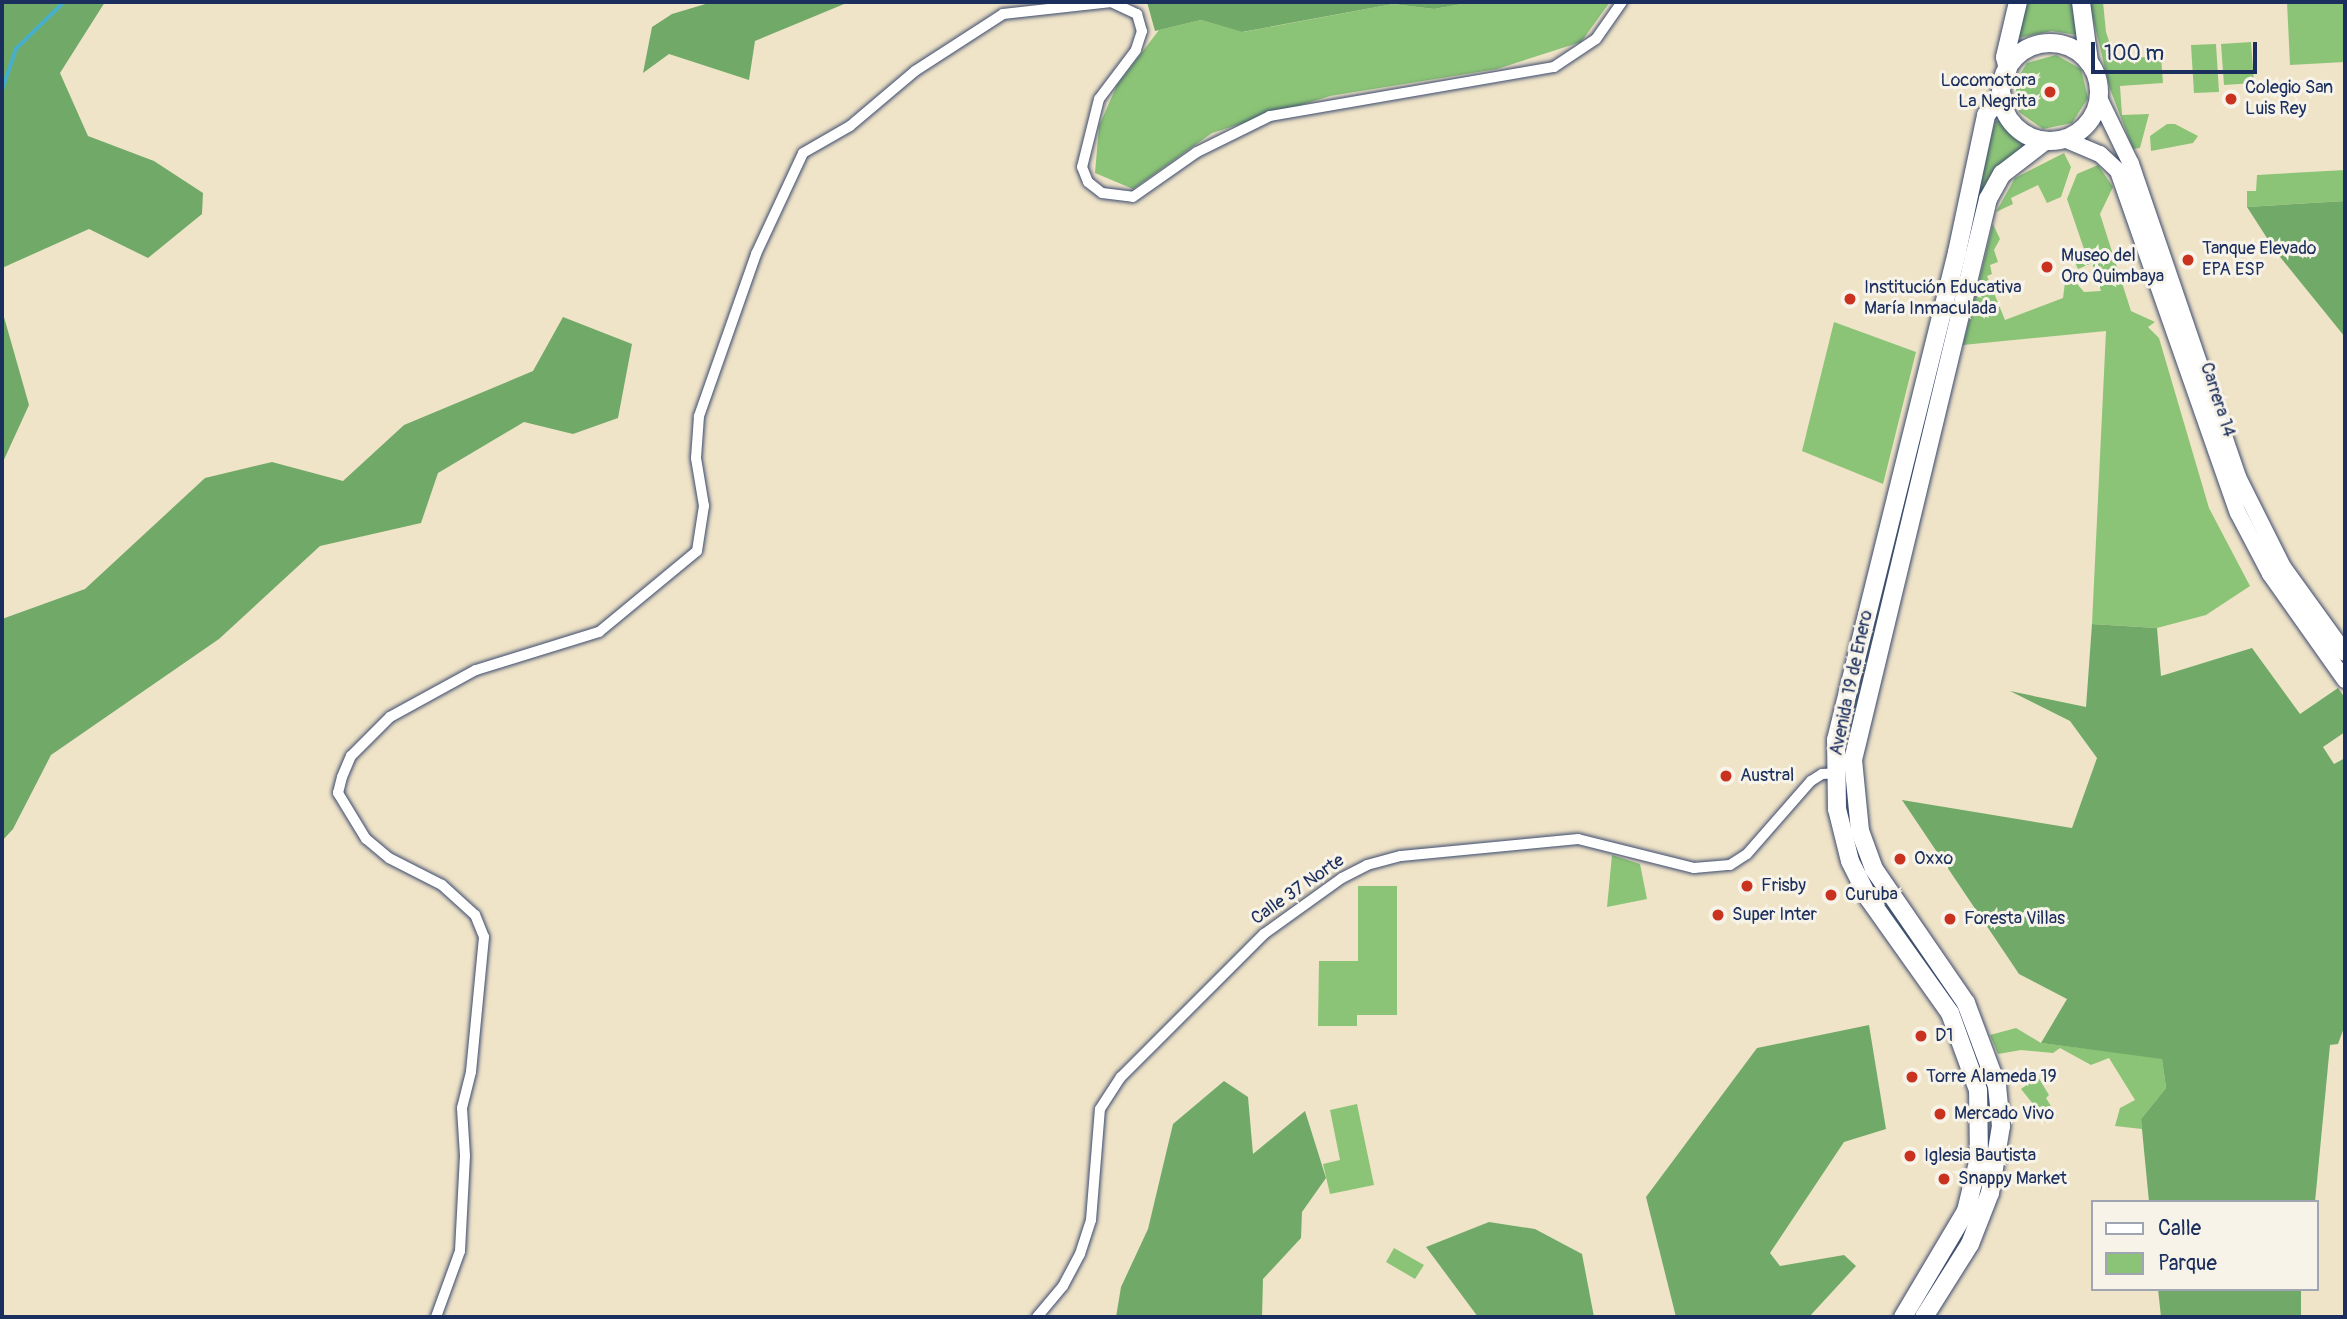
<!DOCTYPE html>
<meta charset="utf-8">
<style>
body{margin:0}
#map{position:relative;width:2347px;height:1319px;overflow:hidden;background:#f0e4c8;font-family:Pangolin,sans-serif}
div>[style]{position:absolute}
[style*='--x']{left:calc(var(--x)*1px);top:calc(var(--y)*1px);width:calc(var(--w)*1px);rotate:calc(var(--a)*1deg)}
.green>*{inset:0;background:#8cc477}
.forest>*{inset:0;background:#71aa68}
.stream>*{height:3.5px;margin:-1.75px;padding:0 1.75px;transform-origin:1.75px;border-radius:1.75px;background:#49afc9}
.roads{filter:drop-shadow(0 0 2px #3b4a6e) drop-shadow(0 0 2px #3b4a6e)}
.minor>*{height:10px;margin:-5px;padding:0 5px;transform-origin:5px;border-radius:5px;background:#fff}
.secondary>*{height:16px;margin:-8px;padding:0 8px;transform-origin:8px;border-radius:8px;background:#fff}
.primary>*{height:18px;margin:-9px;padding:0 9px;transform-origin:9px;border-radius:9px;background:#fff}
.primary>.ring{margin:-9px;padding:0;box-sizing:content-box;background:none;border:18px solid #fff;border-radius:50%}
.dots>*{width:19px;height:19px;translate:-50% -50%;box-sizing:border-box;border:4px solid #f7f3e8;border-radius:50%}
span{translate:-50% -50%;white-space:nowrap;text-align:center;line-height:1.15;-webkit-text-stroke:6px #f7f3e8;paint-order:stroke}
.poi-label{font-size:18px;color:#1b2f5e}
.right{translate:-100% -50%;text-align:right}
.left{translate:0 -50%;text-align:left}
.street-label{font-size:18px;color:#1b2f5e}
.frame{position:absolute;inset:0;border:4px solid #1b2f5e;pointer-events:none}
.legend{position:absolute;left:2091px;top:1200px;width:228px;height:91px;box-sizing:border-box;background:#f7f3e8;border:2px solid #9fa5b1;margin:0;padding:9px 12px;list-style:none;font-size:21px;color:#1b2f5e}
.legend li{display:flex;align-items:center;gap:14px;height:35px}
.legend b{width:35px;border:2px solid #9fa5b1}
.scale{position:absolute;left:2091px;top:42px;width:166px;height:32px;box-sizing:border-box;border:4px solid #1b2f5e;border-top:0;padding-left:9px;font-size:21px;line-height:24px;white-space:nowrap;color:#1b2f5e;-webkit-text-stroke:5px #f7f3e8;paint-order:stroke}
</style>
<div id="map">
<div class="green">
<i style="clip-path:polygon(1473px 2px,1610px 2px,1581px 42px,1497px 69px,1330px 96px,1212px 133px,1133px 189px,1095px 173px,1099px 126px,1117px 85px,1159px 30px,1201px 20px,1243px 32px,1393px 4px,1434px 9px)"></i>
<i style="clip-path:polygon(2023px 2px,2075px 2px,2077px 35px,2052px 31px,2018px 38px)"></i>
<i style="clip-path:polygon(2089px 2px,2103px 2px,2106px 32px,2115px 59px,2161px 56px,2163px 83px,2120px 86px,2122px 115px,2149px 114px,2140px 148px,2133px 149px,2110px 89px)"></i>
<i style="clip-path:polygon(2287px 2px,2345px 2px,2345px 62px,2290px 65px)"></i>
<i style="clip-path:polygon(2251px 42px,2254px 83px,2224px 85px,2221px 44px)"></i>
<i style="clip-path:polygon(2216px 44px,2219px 92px,2194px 93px,2191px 45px)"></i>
<i style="clip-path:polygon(2056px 55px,2081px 69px,2088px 98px,2072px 123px,2043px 129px,2019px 112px,2015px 82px,2027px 63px)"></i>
<i style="clip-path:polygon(2001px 119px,2026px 145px,1983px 198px,1849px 735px,1846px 765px,1843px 733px,1995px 122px)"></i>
<i style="clip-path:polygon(2167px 124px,2175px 124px,2198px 136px,2193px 143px,2151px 151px,2150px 136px)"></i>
<i style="clip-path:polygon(2064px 153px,2071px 167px,2061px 197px,2047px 203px,2038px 185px,2011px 198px,2013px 204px,1996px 212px,2015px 178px)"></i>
<i style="clip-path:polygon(2098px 165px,2113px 187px,2100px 214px,2131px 311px,2155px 322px,2148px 327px,2159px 338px,2209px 508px,2250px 586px,2206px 615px,2157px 628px,2092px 624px,2106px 331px,1963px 345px,1993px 224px,2000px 239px,1994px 250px,1998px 262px,1990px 265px,1992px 274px,1987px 276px,2005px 320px,2063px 298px,2065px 282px,2072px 278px,2084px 292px,2101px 291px,2092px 263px,2078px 269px,2073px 258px,2085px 252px,2067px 199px,2077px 174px)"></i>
<i style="clip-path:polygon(2345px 170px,2345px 201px,2247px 207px,2247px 191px,2256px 191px,2257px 175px)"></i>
<i style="clip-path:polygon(1834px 322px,1916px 352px,1883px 484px,1802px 451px)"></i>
<i style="clip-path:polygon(1846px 797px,1858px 854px,1870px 877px,1963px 1008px,1977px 1053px,1958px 1011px,1881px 907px,1853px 856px)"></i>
<i style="clip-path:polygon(1612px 855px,1640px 864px,1647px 899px,1607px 907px)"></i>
<i style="clip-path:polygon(1358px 886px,1397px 886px,1397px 1015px,1357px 1015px,1357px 1026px,1318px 1026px,1319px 961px,1358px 961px)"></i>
<i style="clip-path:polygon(2016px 1028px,2041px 1043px,2162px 1058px,2166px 1088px,2141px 1119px,2142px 1129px,2115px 1126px,2120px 1108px,2135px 1100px,2109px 1058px,2091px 1065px,2060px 1048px,2053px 1053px,2021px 1050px,1998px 1054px,1990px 1035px)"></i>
<i style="clip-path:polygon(2038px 1077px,2049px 1095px,2046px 1098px,2057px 1116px,2045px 1119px,2021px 1089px)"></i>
<i style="clip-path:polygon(1357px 1104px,1374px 1185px,1330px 1194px,1323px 1164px,1340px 1160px,1330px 1110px)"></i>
<i style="clip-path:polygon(1394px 1248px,1424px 1265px,1415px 1279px,1386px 1262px)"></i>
</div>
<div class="forest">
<i style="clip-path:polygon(2px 2px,105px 2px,60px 73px,88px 136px,154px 161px,203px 193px,202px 214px,148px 258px,89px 229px,2px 268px)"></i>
<i style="clip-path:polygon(712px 2px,849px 2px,755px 41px,749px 80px,669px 54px,643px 73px,652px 27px,672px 14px)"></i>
<i style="clip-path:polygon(1147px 2px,1473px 2px,1434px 9px,1393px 4px,1242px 32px,1201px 20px,1155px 31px)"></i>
<i style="clip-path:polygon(2345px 201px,2345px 337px,2276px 252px,2247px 207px)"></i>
<i style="clip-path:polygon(2px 310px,29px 405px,2px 464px)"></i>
<i style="clip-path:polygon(563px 317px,632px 344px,618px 418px,573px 434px,524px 422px,438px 473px,421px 523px,320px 546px,219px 639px,51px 755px,13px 829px,2px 841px,2px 619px,85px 589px,205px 478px,272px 462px,343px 481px,404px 425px,533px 371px)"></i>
<i style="clip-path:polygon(2092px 624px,2157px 628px,2161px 676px,2252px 648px,2300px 714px,2338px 688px,2345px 698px,2345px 732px,2323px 747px,2334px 764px,2345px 758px,2345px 1025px,2338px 1044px,2330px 1045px,2315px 1202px,2149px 1202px,2141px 1119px,2166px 1088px,2162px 1059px,2041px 1043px,2067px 999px,2019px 974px,1902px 800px,2072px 828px,2097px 758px,2070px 721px,2010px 691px,2086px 707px)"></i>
<i style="clip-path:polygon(1869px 1025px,1886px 1129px,1844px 1142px,1770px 1253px,1780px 1266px,1844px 1255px,1856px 1266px,1809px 1317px,1676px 1317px,1646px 1197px,1757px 1048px)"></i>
<i style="clip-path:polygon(1224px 1081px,1248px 1097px,1253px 1154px,1305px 1111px,1326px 1178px,1302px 1212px,1301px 1238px,1263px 1279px,1262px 1317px,1116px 1317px,1121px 1287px,1148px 1229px,1173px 1124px)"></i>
<i style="clip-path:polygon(1489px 1222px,1535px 1229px,1582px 1254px,1594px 1317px,1478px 1317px,1426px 1247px)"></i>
<i style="clip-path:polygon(2158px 1289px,2301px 1289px,2301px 1317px,2161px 1317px)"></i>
</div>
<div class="stream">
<i style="--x:2;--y:90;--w:43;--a:-71.1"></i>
<i style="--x:16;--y:49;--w:67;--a:-44.4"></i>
</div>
<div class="roads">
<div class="minor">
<i style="--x:436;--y:1317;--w:70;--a:-70"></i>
<i style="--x:460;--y:1251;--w:95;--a:-87"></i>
<i style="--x:465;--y:1156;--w:48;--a:-93.6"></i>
<i style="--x:462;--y:1108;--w:37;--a:-76"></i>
<i style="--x:471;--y:1072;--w:136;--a:-84.5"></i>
<i style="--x:484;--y:937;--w:24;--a:-112"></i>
<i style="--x:475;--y:915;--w:45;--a:-137.7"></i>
<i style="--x:442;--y:885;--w:59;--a:-153"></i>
<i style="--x:389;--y:858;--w:30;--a:-140"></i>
<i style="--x:366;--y:839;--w:54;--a:-121.3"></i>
<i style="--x:338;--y:793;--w:16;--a:-76"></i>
<i style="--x:342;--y:777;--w:23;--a:-67"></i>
<i style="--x:351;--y:756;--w:55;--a:-45"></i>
<i style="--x:390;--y:717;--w:98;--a:-28.7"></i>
<i style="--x:476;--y:670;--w:129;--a:-17.2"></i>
<i style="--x:599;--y:632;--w:127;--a:-39.6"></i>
<i style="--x:697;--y:551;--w:46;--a:-81.2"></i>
<i style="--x:704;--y:506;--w:49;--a:-99.5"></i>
<i style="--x:696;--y:458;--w:42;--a:-85.9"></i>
<i style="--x:699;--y:416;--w:172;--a:-70.6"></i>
<i style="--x:756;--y:254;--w:111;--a:-65"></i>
<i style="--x:803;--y:153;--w:54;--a:-29.9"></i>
<i style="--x:850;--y:126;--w:85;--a:-40.2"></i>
<i style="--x:915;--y:71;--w:105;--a:-32.9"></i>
<i style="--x:1003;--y:14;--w:109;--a:-6.3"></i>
<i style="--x:1111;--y:2;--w:29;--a:25"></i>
<i style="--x:1137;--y:14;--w:18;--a:74"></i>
<i style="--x:1142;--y:31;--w:20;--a:108"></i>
<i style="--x:1136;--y:50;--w:61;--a:127.1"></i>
<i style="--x:1099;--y:99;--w:70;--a:104"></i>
<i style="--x:1082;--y:167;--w:16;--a:68"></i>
<i style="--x:1088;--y:182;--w:18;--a:38"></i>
<i style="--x:1102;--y:193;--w:31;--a:7"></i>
<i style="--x:1133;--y:197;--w:78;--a:-35.1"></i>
<i style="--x:1197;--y:152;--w:81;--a:-26.3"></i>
<i style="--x:1270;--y:116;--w:288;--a:-9.8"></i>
<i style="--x:1554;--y:67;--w:50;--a:-33.7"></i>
<i style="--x:1596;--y:39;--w:45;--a:-54.9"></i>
<i style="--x:1037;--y:1317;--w:40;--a:-50"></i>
<i style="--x:1063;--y:1286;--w:36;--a:-62"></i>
<i style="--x:1080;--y:1254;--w:36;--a:-72"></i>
<i style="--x:1091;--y:1220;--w:111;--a:-85.4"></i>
<i style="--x:1100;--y:1109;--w:38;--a:-57"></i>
<i style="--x:1121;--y:1077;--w:202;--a:-45"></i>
<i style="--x:1264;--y:934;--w:96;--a:-35.7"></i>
<i style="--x:1342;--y:878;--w:28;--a:-27"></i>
<i style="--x:1367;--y:865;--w:35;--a:-15"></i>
<i style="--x:1401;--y:856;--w:178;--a:-5.5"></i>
<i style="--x:1578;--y:839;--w:120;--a:14"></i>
<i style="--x:1694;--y:868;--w:36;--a:-5"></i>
<i style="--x:1730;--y:865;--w:20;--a:-33"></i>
<i style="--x:1747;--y:854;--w:97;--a:-48.8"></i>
<i style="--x:1811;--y:781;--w:13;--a:-32"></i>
<i style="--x:1822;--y:774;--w:18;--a:-3"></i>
</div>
<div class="secondary">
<i style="--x:2099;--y:98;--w:73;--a:64.1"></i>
<i style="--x:2131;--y:164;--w:331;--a:71.1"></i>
<i style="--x:2238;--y:477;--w:101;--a:63.4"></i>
<i style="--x:2283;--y:567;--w:106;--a:54.2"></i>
<i style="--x:2064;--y:139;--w:39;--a:23"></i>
<i style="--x:2100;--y:154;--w:25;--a:43"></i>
<i style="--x:2118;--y:171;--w:362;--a:70.7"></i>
<i style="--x:2238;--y:513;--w:69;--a:62.3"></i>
<i style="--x:2270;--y:574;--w:130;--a:54.7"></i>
</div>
<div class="primary">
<i style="--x:2081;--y:2;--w:61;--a:82.4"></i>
<i class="ring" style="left:2001px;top:43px;width:80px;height:80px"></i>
<i style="--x:2008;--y:69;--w:12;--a:-104"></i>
<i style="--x:2005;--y:57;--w:57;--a:-76.7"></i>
<i style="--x:1903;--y:1317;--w:123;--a:-59.3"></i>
<i style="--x:1966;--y:1211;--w:55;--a:-76.2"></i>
<i style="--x:1979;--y:1158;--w:68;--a:-90.8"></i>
<i style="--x:1978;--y:1090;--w:82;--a:-110"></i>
<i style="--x:1950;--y:1013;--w:140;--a:-125.4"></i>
<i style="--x:1869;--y:899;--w:42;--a:-116.6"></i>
<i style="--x:1850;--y:861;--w:54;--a:-104"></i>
<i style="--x:1837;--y:809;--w:69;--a:-90.8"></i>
<i style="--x:1836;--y:740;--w:503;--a:-76.07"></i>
<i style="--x:1957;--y:252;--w:140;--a:-78"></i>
<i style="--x:1986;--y:115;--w:25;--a:-50"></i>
<i style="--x:1924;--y:1317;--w:86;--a:-57.8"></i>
<i style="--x:1970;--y:1244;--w:55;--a:-68.6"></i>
<i style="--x:1990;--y:1193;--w:68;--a:-80.7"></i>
<i style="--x:2001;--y:1126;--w:40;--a:-95.7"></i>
<i style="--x:1997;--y:1086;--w:89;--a:-110.5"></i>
<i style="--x:1966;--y:1003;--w:163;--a:-124.5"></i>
<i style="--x:1874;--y:869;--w:40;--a:-110.2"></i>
<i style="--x:1860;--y:831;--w:71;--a:-95.6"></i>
<i style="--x:1853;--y:760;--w:577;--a:-76.47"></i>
<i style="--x:1988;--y:199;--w:29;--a:-61"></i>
<i style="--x:2002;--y:174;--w:54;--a:-37.5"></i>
</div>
</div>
<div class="dots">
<i style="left:2050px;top:92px;background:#c8321e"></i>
<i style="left:2231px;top:99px;background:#c8321e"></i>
<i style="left:2188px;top:260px;background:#c8321e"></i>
<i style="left:2047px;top:267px;background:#c8321e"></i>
<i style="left:1850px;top:299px;background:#c8321e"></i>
<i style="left:1726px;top:776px;background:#c8321e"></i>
<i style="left:1900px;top:859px;background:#c8321e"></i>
<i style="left:1747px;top:886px;background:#c8321e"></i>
<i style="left:1831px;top:895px;background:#c8321e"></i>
<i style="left:1718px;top:915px;background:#c8321e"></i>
<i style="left:1950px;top:919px;background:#c8321e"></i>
<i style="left:1921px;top:1036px;background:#c8321e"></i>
<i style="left:1912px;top:1077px;background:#c8321e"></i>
<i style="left:1940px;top:1114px;background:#c8321e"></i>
<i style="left:1910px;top:1156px;background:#c8321e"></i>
<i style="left:1944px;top:1179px;background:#c8321e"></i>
</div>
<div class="poi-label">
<span class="right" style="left:2036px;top:92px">Locomotora<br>La Negrita</span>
<span class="left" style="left:2245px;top:99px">Colegio San<br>Luis Rey</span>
<span class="left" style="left:2202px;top:260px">Tanque Elevado<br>EPA ESP</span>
<span class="left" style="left:2061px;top:267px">Museo del<br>Oro Quimbaya</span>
<span class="left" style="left:1864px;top:299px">Institución Educativa<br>María Inmaculada</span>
<span class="left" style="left:1740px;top:776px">Austral</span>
<span class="left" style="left:1914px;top:859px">Oxxo</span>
<span class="left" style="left:1761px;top:886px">Frisby</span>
<span class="left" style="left:1845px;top:895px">Curuba</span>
<span class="left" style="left:1732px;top:915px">Super Inter</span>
<span class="left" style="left:1964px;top:919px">Foresta Villas</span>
<span class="left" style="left:1935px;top:1036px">D1</span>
<span class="left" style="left:1926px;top:1077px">Torre Alameda 19</span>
<span class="left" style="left:1954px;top:1114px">Mercado Vivo</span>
<span class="left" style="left:1924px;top:1156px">Iglesia Bautista</span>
<span class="left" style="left:1958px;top:1179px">Snappy Market</span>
</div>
<div class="street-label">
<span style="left:2217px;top:400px;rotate:72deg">Carrera 14</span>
<span style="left:1852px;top:683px;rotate:-78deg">Avenida 19 de Enero</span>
<span style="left:1298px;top:890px;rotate:-35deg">Calle 37 Norte</span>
</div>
<div class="frame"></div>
<ul class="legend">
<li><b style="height:9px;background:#fff"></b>Calle</li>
<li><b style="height:19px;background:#8cc477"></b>Parque</li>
</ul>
<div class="scale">100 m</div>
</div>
